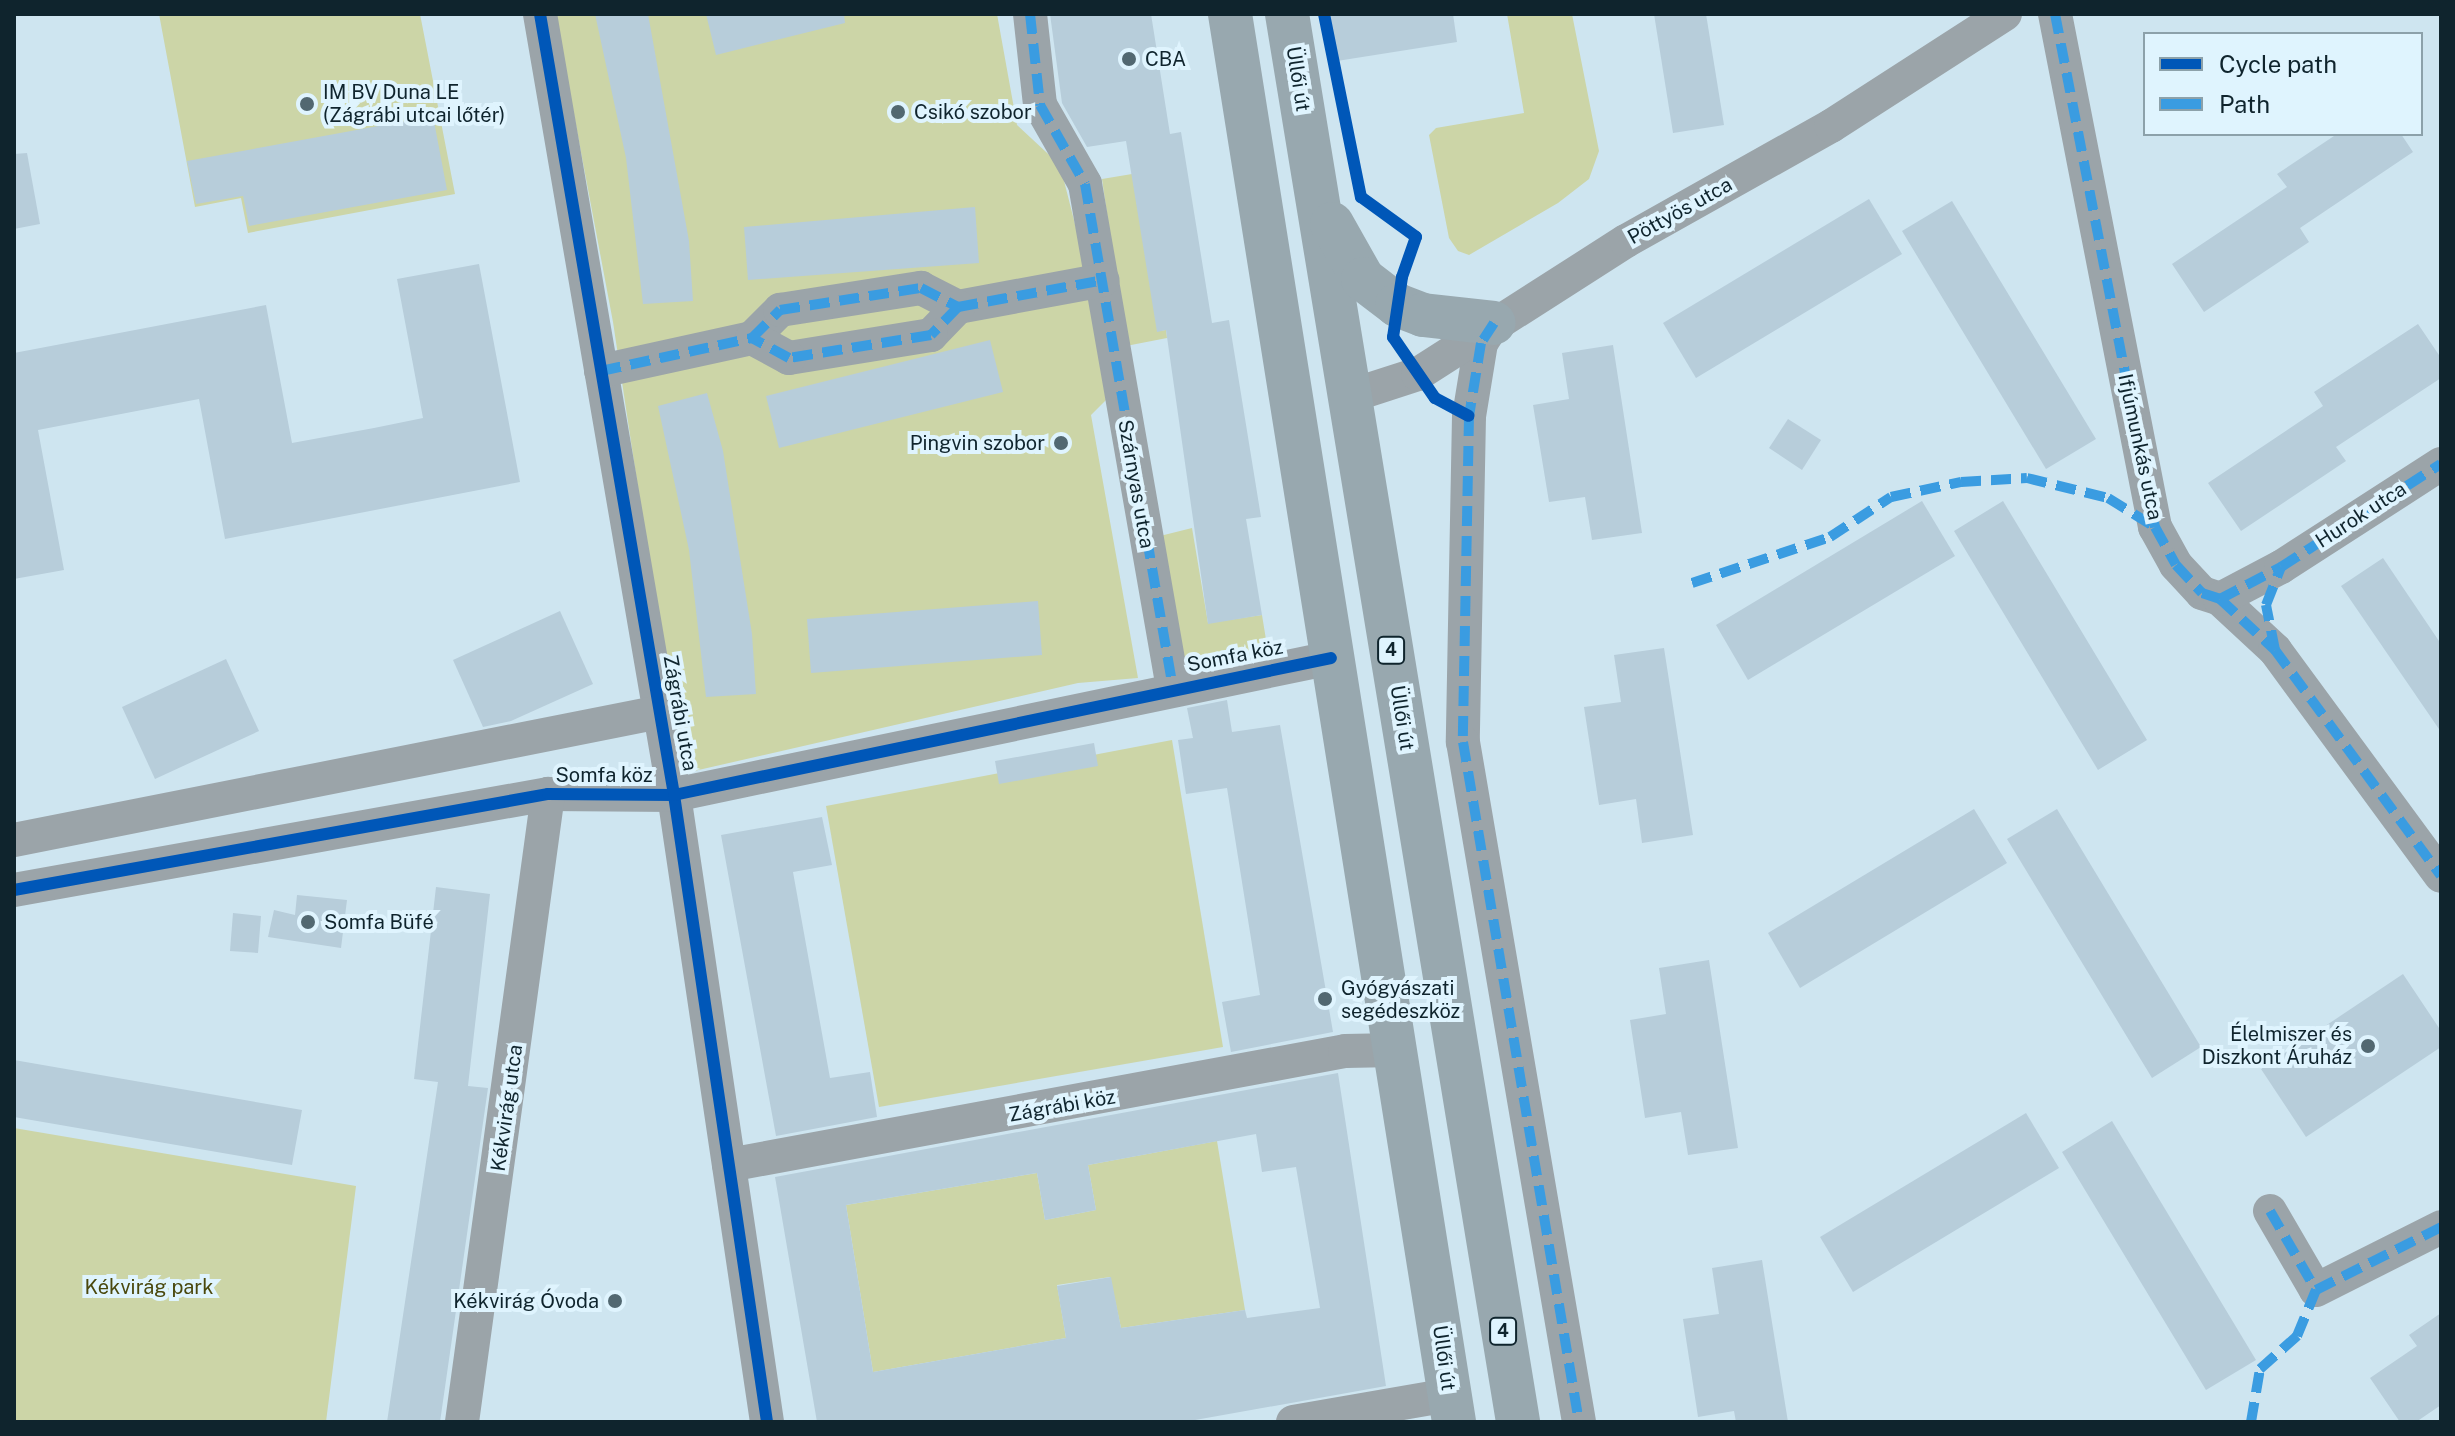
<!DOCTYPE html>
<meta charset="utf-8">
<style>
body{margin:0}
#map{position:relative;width:2455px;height:1436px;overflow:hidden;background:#cee5f0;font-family:"Public Sans",sans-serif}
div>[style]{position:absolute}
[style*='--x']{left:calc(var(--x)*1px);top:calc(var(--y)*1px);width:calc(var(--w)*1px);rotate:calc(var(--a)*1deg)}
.green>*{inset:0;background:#ccd5a7}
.building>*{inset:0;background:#b7cdda}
.minor>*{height:34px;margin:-17px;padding:0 17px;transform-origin:17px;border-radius:17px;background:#9ba4a9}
.major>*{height:44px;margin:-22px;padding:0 22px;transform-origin:22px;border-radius:22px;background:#98a8af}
.quiet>*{height:10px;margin-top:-5px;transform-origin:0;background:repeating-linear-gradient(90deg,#3a9ce1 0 20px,transparent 0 30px)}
.cycleway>*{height:12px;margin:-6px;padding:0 6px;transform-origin:6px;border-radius:6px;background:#0057b8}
.dots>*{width:22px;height:22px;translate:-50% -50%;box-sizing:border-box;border:4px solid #dff4fe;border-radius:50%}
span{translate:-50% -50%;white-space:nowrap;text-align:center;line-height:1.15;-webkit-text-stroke:8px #dff4fe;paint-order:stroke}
.shield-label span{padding:2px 6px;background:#dff4fe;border:2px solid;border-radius:6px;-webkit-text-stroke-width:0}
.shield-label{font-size:18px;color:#0f242d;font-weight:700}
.poi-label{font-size:20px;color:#0f242d}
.left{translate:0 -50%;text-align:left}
.right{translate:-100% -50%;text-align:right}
.street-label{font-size:20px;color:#0f242d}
.park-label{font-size:20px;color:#4a480d}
.frame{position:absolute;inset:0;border:16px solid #0f242d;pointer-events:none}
.legend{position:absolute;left:2143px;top:32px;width:280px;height:104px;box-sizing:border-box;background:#dff4fe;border:2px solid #8ca1aa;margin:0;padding:10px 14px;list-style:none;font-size:24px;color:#0f242d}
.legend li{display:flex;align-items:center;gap:16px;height:40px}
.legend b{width:40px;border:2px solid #8ca1aa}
</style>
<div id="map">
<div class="green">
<i style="clip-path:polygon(159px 14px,420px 14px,455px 194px,248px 233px,241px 198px,195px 207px)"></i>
<i style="clip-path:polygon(555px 14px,997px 14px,1017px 125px,1060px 165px,1078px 236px,1106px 400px,1091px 415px,1138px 678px,1078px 683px,681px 774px,613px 322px)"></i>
<i style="clip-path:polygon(1507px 14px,1572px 14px,1599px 151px,1589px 179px,1558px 203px,1469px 255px,1458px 251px,1449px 238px,1429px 135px,1436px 128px,1524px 113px)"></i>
<i style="clip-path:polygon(1132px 174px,1158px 331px,1166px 330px,1167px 338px,1126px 346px,1102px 179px)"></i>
<i style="clip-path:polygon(1192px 528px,1208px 623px,1262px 615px,1269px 658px,1186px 672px,1160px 536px)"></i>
<i style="clip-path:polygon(1172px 740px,1223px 1047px,879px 1107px,826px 806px)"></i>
<i style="clip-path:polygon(14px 1128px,356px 1186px,326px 1422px,14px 1422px)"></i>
<i style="clip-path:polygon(1217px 1141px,1245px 1310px,1121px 1328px,1110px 1277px,1057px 1285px,1066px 1338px,873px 1372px,846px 1205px,1037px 1173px,1045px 1220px,1096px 1210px,1088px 1165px)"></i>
</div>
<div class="building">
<i style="clip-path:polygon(595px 14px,648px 14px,689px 241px,693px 301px,643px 304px,626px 158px)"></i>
<i style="clip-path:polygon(706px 14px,844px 14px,845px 23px,716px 55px)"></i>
<i style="clip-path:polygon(1050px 14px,1151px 14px,1170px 134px,1181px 132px,1212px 323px,1229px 320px,1261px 517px,1246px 519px,1262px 615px,1208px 624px,1166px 330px,1157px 332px,1126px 141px,1087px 147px,1062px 103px)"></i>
<i style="clip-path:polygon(1330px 14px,1453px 14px,1457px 42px,1337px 61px)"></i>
<i style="clip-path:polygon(1654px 14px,1706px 14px,1724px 125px,1673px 133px)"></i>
<i style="clip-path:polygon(433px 116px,447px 190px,249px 226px,243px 196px,196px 204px,187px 161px)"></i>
<i style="clip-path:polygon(2337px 134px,2401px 134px,2413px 152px,2300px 228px,2309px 242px,2204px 312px,2172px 264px,2287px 187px,2277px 174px)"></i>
<i style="clip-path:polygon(27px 153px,40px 224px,14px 229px,14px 154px)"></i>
<i style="clip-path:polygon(1869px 199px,1902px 254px,1696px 378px,1663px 323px)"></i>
<i style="clip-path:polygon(1952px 201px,2096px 439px,2046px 469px,1902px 231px)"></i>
<i style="clip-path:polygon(975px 207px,979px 263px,748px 280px,744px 227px)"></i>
<i style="clip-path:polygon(479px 264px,520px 482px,225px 539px,199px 399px,38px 430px,64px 570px,14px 579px,14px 353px,266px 305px,292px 443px,374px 428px,423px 418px,397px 279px)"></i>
<i style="clip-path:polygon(2418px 324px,2441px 358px,2441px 378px,2336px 447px,2346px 461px,2241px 531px,2208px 483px,2323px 406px,2314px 392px)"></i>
<i style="clip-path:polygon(990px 340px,1003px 392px,779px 448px,766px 396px)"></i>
<i style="clip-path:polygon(1613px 345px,1642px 533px,1592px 540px,1585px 497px,1549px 502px,1533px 405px,1569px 399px,1562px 353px)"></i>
<i style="clip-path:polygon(707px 393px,723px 451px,752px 634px,756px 694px,706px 697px,689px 550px,658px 406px)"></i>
<i style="clip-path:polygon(1788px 419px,1821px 440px,1802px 470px,1769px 448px)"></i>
<i style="clip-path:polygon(1922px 501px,1955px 556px,1748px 680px,1716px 625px)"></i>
<i style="clip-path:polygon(2003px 501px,2147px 740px,2098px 770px,1954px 531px)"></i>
<i style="clip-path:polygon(2383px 558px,2441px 644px,2441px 732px,2341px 586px)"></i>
<i style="clip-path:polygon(1038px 601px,1042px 655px,811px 673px,807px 619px)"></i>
<i style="clip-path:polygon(560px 611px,593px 684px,511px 721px,483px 727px,453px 660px)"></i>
<i style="clip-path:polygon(1664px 648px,1693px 835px,1642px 843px,1636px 799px,1599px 805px,1584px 707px,1621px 702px,1614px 655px)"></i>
<i style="clip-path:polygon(226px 659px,259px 731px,155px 779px,122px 707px)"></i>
<i style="clip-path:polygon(1227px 700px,1232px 732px,1280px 725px,1333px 1032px,1231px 1052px,1222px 1002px,1260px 995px,1227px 788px,1186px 794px,1178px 740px,1193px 738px,1187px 708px)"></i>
<i style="clip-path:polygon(1094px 743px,1098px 766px,999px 784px,995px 761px)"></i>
<i style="clip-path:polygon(1974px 809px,2007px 863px,1800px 988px,1768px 933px)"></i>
<i style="clip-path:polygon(2057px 809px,2201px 1047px,2152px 1078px,2007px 839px)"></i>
<i style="clip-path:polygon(822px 817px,832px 865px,793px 872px,830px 1078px,870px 1072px,877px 1117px,776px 1136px,721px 835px)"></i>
<i style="clip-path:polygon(436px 887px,490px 894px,468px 1086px,488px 1088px,440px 1422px,387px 1422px,438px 1082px,414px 1079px)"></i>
<i style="clip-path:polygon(297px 895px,347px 900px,341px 948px,268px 937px,274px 910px,295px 915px)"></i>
<i style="clip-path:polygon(233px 913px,261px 916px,258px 953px,230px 951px)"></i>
<i style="clip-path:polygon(1709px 960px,1738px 1148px,1688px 1155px,1681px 1112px,1645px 1118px,1630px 1020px,1666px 1014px,1659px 968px)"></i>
<i style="clip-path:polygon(2403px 974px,2441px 1031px,2441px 1047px,2306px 1137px,2261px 1069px)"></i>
<i style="clip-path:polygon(14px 1060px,302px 1110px,292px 1165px,14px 1117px)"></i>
<i style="clip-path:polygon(evenodd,1338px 1073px,1386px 1386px,1184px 1422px,817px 1422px,775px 1177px,1338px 1073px,1256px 1134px,1262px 1172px,1296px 1167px,1320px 1308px,1247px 1318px,1245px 1310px,1121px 1328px,1111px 1277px,1057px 1286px,1066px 1338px,873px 1372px,846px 1205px,1037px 1173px,1045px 1220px,1096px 1210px,1088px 1165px,1256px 1134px)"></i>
<i style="clip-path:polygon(2026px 1113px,2059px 1168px,1853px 1292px,1820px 1237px)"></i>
<i style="clip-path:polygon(2112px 1121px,2256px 1360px,2206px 1390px,2062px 1152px)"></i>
<i style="clip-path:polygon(1762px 1260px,1788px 1422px,1736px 1422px,1734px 1411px,1698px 1417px,1683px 1319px,1719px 1314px,1712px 1268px)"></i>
<i style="clip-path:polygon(2441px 1313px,2441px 1405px,2416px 1422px,2400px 1422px,2370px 1378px,2417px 1346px,2409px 1335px)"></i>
</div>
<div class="minor">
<i style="--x:540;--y:14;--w:792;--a:80.26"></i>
<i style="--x:674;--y:795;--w:634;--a:81.56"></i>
<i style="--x:1030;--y:14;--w:92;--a:83.7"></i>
<i style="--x:1040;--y:105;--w:91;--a:60.3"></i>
<i style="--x:1085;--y:184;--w:512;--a:80.1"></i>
<i style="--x:2055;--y:14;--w:523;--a:78.97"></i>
<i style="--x:2155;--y:527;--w:43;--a:61.1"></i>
<i style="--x:2176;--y:565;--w:38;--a:47"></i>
<i style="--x:2202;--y:593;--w:19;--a:18"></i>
<i style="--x:2220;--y:599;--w:75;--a:42.8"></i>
<i style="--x:2275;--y:650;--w:280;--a:53.7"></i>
<i style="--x:958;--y:307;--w:147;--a:-10.5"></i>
<i style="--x:1494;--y:323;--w:24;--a:123"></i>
<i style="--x:1481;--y:343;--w:74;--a:99.3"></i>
<i style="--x:1469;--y:416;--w:326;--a:91.1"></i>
<i style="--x:1463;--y:742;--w:690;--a:80.32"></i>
<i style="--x:601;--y:371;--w:155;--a:-12.3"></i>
<i style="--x:752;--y:338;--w:40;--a:-45"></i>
<i style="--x:780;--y:310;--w:143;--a:-8.9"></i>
<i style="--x:921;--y:288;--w:42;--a:27.2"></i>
<i style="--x:958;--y:307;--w:39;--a:134"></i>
<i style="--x:931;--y:335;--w:144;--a:170.8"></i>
<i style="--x:789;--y:358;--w:42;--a:-151.6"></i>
<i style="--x:1350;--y:396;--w:71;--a:-17.9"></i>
<i style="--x:1418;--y:374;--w:247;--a:-32.6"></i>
<i style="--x:1626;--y:241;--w:235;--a:-29.3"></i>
<i style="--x:1831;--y:126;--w:207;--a:-32.8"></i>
<i style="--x:2220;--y:599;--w:69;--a:-27.7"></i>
<i style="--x:2281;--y:567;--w:190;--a:-32.8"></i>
<i style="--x:14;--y:840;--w:659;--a:-11.21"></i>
<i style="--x:14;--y:890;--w:543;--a:-10.19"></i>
<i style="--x:548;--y:794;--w:126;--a:0.5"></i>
<i style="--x:674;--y:795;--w:671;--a:-11.78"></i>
<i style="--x:729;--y:1165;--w:626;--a:-10.48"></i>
<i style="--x:1345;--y:1051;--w:51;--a:-1.1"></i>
<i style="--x:2270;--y:1211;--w:91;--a:59.8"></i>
<i style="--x:2316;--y:1290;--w:140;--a:-26.7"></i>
<i style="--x:462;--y:1422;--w:634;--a:-82.2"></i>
<i style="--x:1293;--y:1422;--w:158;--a:-9.8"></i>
</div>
<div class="major">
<i style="--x:1230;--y:14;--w:1426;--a:80.96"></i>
<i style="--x:1287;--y:14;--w:1427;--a:80.68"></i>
<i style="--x:1332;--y:224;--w:63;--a:60.6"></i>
<i style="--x:1363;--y:279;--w:43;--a:37.4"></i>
<i style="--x:1397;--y:305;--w:28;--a:21"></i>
<i style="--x:1423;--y:315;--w:71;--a:6.4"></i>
</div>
<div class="quiet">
<i style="--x:1030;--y:14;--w:92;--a:83.7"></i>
<i style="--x:1040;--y:105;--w:91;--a:60.3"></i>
<i style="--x:1085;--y:184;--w:512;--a:80.1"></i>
<i style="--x:2055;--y:14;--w:523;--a:78.97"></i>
<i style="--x:2155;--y:527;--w:43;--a:61.1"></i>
<i style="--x:2176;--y:565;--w:38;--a:47"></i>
<i style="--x:2202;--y:593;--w:19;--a:18"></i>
<i style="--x:2220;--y:599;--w:75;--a:42.8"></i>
<i style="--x:2275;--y:650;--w:280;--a:53.7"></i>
<i style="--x:958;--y:307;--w:147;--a:-10.5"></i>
<i style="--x:1494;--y:323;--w:24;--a:123"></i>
<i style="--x:1481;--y:343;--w:74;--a:99.3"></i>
<i style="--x:1469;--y:416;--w:326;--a:91.1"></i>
<i style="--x:1463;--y:742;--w:690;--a:80.32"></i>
<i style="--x:601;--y:371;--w:155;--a:-12.3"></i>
<i style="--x:752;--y:338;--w:40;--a:-45"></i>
<i style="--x:780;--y:310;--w:143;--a:-8.9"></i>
<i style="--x:921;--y:288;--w:42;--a:27.2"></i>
<i style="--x:958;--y:307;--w:39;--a:134"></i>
<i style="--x:931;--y:335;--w:144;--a:170.8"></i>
<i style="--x:789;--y:358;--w:42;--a:-151.6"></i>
<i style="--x:1692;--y:583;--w:145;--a:-18.4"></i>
<i style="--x:1830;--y:537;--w:73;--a:-33.3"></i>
<i style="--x:1891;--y:497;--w:72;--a:-12.1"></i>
<i style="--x:1961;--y:482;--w:66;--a:-3.5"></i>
<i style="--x:2027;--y:478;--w:83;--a:13.9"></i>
<i style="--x:2108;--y:498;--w:55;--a:31.7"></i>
<i style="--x:2220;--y:599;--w:69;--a:-27.7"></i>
<i style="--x:2281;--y:567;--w:190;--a:-32.8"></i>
<i style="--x:2275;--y:650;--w:46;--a:-101.3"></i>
<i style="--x:2266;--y:605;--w:41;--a:-68.5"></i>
<i style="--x:2270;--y:1211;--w:91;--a:59.8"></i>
<i style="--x:2316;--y:1290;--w:140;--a:-26.7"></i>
<i style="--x:2251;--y:1422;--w:54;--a:-80.4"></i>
<i style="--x:2260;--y:1369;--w:50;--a:-41.7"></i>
<i style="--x:2297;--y:1336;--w:50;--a:-67.6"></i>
</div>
<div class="cycleway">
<i style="--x:540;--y:14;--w:792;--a:80.26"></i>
<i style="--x:674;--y:795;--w:634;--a:81.56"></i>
<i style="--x:1324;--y:14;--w:187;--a:78.6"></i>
<i style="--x:1361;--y:197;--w:68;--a:36"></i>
<i style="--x:1416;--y:237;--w:42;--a:109.3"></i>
<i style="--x:1402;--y:277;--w:61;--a:98.5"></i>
<i style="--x:1393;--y:337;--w:74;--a:55.5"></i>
<i style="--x:1435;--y:398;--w:38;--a:28"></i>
<i style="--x:14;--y:890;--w:543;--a:-10.19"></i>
<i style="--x:548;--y:794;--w:126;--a:0.5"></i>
<i style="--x:674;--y:795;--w:671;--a:-11.78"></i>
</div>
<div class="dots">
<i style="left:1129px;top:59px;background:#526871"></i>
<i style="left:307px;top:104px;background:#526871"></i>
<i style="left:898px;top:112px;background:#526871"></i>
<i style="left:1061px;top:443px;background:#526871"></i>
<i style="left:308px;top:922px;background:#526871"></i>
<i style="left:1325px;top:999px;background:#526871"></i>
<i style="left:2368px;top:1046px;background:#526871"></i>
<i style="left:615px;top:1301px;background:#526871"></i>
</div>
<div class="shield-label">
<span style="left:1391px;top:650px">4</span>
<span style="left:1503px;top:1331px">4</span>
</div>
<div class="poi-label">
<span class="left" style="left:1145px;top:59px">CBA</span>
<span class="left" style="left:323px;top:104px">IM BV Duna LE<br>(Zágrábi utcai lőtér)</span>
<span class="left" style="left:914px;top:112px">Csikó szobor</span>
<span class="right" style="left:1045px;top:443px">Pingvin szobor</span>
<span class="left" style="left:324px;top:922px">Somfa Büfé</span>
<span class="left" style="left:1341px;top:1000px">Gyógyászati<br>segédeszköz</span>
<span class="right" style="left:2352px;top:1046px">Élelmiszer és<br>Diszkont Áruház</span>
<span class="right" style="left:599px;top:1301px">Kékvirág Óvoda</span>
</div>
<div class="street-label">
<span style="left:1298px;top:79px;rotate:81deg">Üllői út</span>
<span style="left:1680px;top:211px;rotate:-29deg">Pöttyös utca</span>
<span style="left:2140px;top:447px;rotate:78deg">Ifjúmunkás utca</span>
<span style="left:1136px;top:484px;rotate:80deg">Szárnyas utca</span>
<span style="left:2361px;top:515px;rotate:-33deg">Hurok utca</span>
<span style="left:1235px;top:656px;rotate:-11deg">Somfa köz</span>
<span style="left:680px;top:713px;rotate:80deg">Zágrábi utca</span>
<span style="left:1402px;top:718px;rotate:81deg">Üllői út</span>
<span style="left:604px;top:775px">Somfa köz</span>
<span style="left:1062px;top:1106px;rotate:-10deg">Zágrábi köz</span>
<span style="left:507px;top:1108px;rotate:-82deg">Kékvirág utca</span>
<span style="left:1444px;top:1358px;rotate:82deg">Üllői út</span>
</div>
<div class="park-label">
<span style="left:149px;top:1287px">Kékvirág park</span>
</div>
<div class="frame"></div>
<ul class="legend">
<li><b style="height:10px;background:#0057b8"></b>Cycle path</li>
<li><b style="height:10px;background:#3a9ce1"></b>Path</li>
</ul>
</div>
